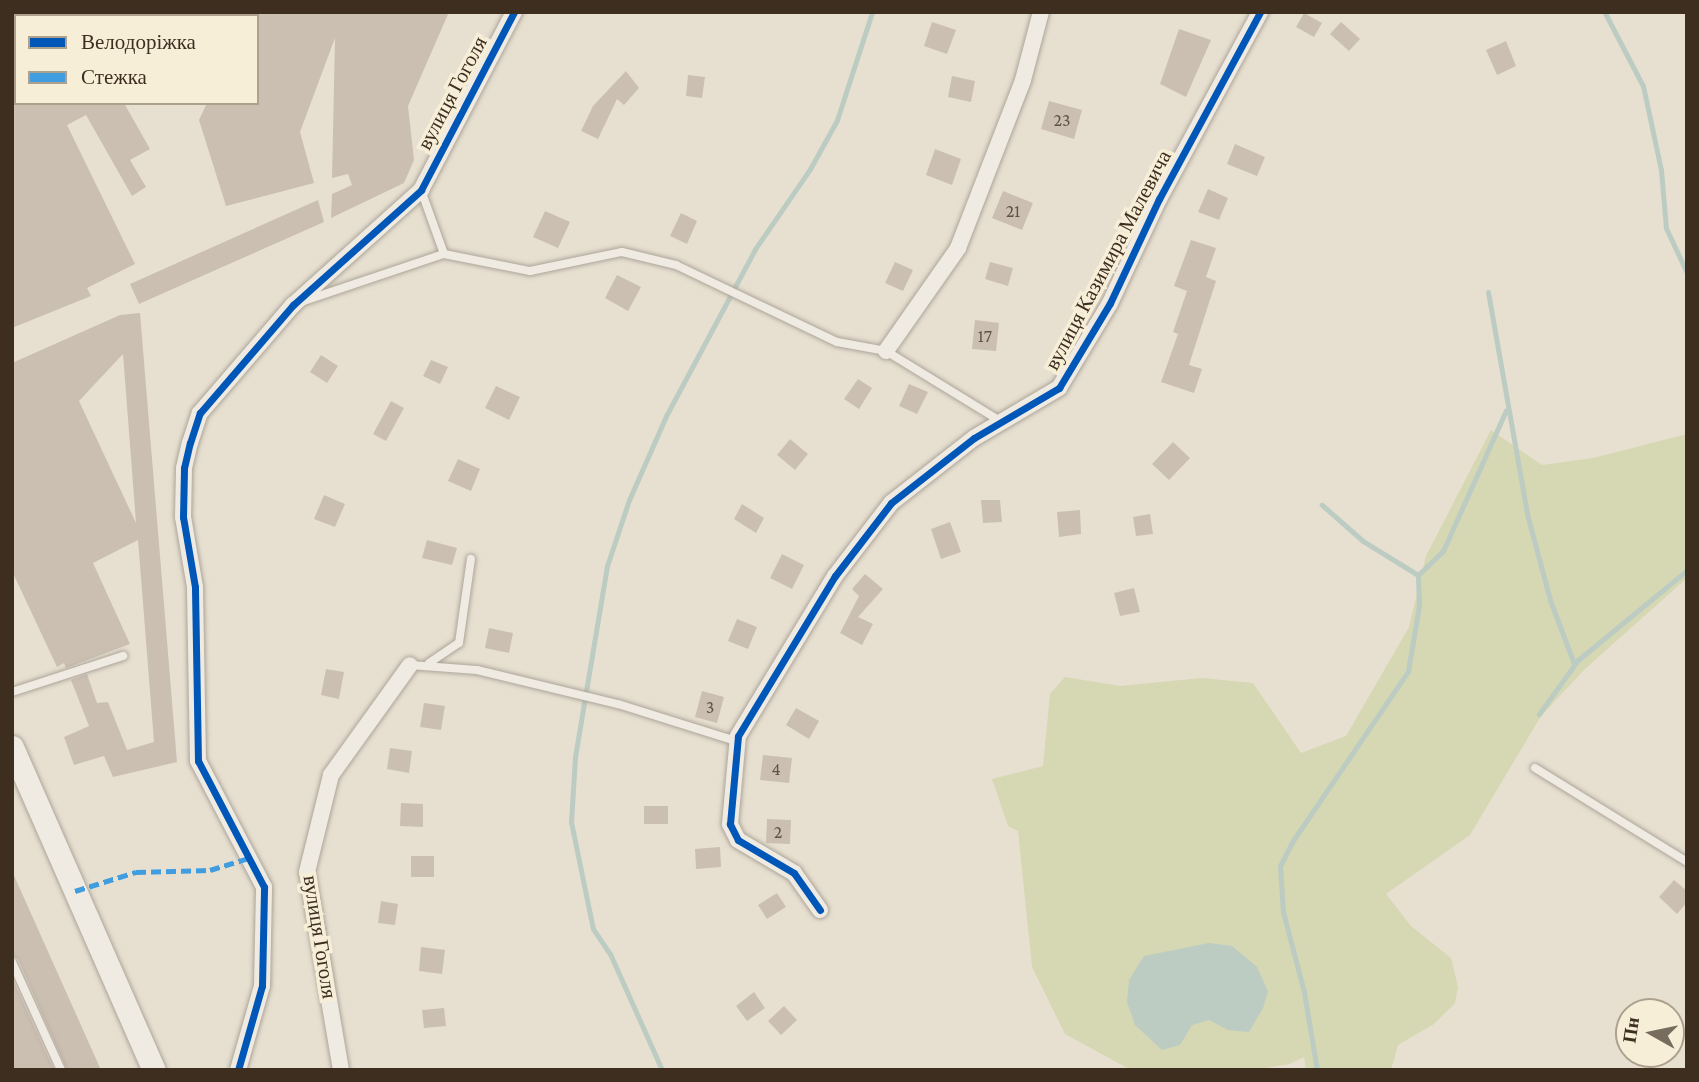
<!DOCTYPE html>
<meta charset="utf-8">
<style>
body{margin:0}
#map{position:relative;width:1699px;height:1082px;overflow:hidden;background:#e7e0d1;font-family:"Crimson Pro",serif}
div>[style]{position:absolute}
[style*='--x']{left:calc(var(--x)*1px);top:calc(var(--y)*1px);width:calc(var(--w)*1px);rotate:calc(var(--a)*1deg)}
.green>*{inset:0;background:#d6d7b3}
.water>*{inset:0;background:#bcccc2}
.stream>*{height:5px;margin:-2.5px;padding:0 2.5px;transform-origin:2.5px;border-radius:2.5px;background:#bcccc2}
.building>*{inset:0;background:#cbbfb2}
.roads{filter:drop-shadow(0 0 2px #ada599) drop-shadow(0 0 2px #ada599)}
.lane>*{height:8px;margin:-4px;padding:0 4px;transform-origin:4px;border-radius:4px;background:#efebe3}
.street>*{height:16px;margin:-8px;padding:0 8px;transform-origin:8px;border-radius:8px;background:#efebe3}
.secondary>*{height:23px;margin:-11.5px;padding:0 11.5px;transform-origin:11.5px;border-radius:11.5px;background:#efebe3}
.quiet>*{height:5px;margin-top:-2.5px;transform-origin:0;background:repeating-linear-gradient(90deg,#3f9de0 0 10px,transparent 0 15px)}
.cycleway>*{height:7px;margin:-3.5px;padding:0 3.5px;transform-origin:3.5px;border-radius:3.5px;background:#0057b8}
span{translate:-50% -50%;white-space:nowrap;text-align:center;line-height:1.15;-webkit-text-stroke:7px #f7eed8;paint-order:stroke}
.number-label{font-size:18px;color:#605244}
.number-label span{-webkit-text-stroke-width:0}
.street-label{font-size:21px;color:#3d2e20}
.frame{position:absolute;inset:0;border:14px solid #3d2e20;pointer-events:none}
.legend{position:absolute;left:14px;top:14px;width:245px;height:91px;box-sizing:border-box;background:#f7eed8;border:2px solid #ada18e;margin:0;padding:9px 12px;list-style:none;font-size:21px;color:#3d2e20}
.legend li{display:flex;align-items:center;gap:14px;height:35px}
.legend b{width:35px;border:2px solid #ada18e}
.north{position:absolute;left:1615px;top:998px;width:70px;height:70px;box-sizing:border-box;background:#f7eed8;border:2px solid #ada18e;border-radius:50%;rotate:279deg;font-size:19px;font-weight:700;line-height:28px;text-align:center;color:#3d2e20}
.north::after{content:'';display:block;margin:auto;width:24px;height:32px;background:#786c5e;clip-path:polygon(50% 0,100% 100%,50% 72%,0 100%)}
</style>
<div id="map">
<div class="green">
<i style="clip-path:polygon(1491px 430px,1542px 465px,1593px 458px,1687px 434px,1687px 578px,1585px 669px,1541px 716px,1470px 835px,1386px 894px,1411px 926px,1451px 958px,1458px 987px,1455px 1003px,1434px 1024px,1398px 1045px,1391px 1070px,1306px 1070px,1304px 1057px,1290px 1064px,1253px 1070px,1131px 1070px,1065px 1034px,1032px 967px,1018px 831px,1008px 826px,992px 779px,1043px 766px,1050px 694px,1065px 677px,1120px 686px,1202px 678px,1253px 683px,1301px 753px,1346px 736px,1409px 627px,1426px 556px)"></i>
</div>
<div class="water">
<i style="clip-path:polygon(1209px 943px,1232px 946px,1257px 967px,1268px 991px,1263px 1008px,1249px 1032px,1228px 1030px,1209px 1020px,1192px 1025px,1180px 1045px,1162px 1050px,1135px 1025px,1127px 1002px,1129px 980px,1144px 956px)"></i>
</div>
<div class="stream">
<i style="--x:1605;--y:13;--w:82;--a:62.5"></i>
<i style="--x:1643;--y:86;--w:86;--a:77.9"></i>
<i style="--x:1661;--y:170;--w:58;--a:85.1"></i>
<i style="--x:1666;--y:228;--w:50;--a:65"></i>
<i style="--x:1488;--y:292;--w:225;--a:80"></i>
<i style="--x:1527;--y:514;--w:89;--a:75"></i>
<i style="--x:1550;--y:600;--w:68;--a:69.4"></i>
<i style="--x:1418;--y:575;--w:35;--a:-44"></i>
<i style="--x:1443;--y:551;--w:154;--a:-65.9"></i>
<i style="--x:1539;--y:714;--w:67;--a:-54.2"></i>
<i style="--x:1578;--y:660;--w:141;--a:-39.5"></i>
<i style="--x:662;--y:1070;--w:127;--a:-114.1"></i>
<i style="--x:610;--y:954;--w:30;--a:-124"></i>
<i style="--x:593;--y:929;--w:109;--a:-101.6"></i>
<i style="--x:571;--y:822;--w:65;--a:-86.5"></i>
<i style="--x:575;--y:757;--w:194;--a:-80.5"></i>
<i style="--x:607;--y:566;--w:70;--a:-71.6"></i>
<i style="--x:629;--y:500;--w:92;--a:-66.2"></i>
<i style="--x:666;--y:416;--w:189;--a:-61.9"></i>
<i style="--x:755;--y:249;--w:97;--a:-55.5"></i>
<i style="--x:810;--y:169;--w:56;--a:-61.1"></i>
<i style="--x:837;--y:120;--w:114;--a:-72"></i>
<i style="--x:1317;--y:1070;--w:79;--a:-99.5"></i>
<i style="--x:1304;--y:992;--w:83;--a:-104.7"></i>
<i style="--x:1283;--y:912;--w:46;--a:-93.7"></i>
<i style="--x:1280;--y:866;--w:27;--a:-63"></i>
<i style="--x:1292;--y:842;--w:207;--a:-55.8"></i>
<i style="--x:1408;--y:671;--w:66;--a:-80.4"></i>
<i style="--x:1419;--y:606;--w:31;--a:-92"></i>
<i style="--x:1418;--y:575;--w:65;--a:-148.3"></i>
<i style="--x:1363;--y:541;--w:55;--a:-138.7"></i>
</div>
<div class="building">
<i style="clip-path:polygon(257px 12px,449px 12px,408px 106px,414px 160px,404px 183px,331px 218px,332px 194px,352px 185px,348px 174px,332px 178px,335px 38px,300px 132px,314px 183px,226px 206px,199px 120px,207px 103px,257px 103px)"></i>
<i style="clip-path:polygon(1304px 13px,1322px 23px,1314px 37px,1296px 27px)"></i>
<i style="clip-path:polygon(932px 22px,956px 30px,947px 54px,924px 46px)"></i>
<i style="clip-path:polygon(1341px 22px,1360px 39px,1349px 51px,1330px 34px)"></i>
<i style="clip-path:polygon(1179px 29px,1211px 40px,1186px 97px,1160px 84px)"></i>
<i style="clip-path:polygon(1506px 41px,1516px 66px,1497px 75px,1486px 50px)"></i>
<i style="clip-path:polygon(626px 71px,639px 88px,624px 105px,617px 99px,598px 139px,581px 131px,593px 106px)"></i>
<i style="clip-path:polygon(688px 75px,705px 77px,702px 98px,686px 96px)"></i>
<i style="clip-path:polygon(952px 76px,975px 81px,971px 102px,948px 97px)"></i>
<i style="clip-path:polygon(1049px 101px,1082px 110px,1074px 139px,1041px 129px)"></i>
<i style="clip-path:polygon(12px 103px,124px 103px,150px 149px,130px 160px,146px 187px,132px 196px,86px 115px,67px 125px,135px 264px,87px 288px,91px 296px,12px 328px)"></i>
<i style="clip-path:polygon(1235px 144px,1265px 157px,1257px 176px,1227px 164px)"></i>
<i style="clip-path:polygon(935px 149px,961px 159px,952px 185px,926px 175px)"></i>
<i style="clip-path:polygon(1208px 189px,1228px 198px,1219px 220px,1198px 212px)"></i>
<i style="clip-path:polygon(1003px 191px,1033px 203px,1022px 230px,992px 218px)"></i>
<i style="clip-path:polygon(318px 200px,324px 222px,139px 304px,130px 284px)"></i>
<i style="clip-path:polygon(545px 211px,570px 222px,558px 248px,533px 237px)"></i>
<i style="clip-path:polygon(681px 213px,697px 221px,687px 244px,670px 236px)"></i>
<i style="clip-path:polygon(1191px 240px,1216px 248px,1206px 277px,1216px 281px,1189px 365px,1202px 369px,1194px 393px,1161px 382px,1178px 334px,1173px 332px,1187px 291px,1174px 286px)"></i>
<i style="clip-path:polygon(895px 262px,913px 270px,903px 291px,885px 283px)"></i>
<i style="clip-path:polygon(990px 262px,1013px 268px,1008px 286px,985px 279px)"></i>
<i style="clip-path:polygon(617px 275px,641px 287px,628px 311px,605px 298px)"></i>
<i style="clip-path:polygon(evenodd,140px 313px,177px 762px,113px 777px,104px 756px,74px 765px,64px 737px,89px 726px,71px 680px,87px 674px,97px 703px,108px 702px,127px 750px,154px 742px,138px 540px,93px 563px,130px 644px,66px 668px,64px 663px,57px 667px,12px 571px,12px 363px,120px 315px,140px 313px,123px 354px,136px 523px,79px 401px,123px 354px)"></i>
<i style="clip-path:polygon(975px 320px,999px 323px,996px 351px,972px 349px)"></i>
<i style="clip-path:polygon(321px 355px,338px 366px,327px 383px,310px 372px)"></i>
<i style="clip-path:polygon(431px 360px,448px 367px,440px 384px,423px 376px)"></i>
<i style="clip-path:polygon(858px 379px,872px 388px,859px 409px,844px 399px)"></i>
<i style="clip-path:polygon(909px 384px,928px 392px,917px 414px,899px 406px)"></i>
<i style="clip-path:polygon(496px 386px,520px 397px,509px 420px,485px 408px)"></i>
<i style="clip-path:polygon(391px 401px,404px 408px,386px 441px,373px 434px)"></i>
<i style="clip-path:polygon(790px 439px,808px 454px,795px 470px,777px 455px)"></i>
<i style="clip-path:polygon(1173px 442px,1190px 458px,1169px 480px,1152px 464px)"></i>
<i style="clip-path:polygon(458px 459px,480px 469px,471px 491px,448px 481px)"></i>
<i style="clip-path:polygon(324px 495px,345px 504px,335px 527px,314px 519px)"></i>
<i style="clip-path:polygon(981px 500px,1000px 500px,1002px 522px,983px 523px)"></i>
<i style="clip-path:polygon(742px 504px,764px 518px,756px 533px,734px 519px)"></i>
<i style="clip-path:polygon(1080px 510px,1081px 534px,1059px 537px,1057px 512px)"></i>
<i style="clip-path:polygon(1150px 514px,1153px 534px,1136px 536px,1133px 517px)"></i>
<i style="clip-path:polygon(950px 522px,961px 552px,941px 559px,931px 529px)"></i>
<i style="clip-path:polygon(427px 540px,457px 548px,452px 565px,422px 558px)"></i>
<i style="clip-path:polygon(782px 554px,804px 565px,792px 589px,770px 578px)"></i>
<i style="clip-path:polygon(865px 574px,883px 589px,858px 617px,873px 624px,862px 645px,840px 633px,859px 596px,852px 589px)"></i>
<i style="clip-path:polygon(1134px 588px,1140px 612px,1120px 616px,1114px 593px)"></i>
<i style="clip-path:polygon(737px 619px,757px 627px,748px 649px,728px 641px)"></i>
<i style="clip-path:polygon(489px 628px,513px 633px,509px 653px,485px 648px)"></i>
<i style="clip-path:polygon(326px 669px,344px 672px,339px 699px,321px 695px)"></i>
<i style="clip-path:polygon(702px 691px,724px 697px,717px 723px,695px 717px)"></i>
<i style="clip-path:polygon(424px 703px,445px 706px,441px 730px,420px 727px)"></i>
<i style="clip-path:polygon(796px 708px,819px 721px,809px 739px,786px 725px)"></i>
<i style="clip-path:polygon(390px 748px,412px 751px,409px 773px,387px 769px)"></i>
<i style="clip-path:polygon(763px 755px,792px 758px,789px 783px,760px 780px)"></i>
<i style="clip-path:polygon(401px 803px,423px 804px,423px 827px,400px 826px)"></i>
<i style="clip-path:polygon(644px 806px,668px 806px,668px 824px,644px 824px)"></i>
<i style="clip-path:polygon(767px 819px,791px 820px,790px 844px,766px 843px)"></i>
<i style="clip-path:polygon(720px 847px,721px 867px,696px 869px,695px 849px)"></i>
<i style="clip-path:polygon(411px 856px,434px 856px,434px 877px,411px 877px)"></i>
<i style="clip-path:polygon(12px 871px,101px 1070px,67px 1070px,18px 959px,12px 956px)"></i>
<i style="clip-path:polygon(1674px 880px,1687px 891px,1687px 902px,1677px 914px,1659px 897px)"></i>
<i style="clip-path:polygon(777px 893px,786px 907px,767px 919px,758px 905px)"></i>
<i style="clip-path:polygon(381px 901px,398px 904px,395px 925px,378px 923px)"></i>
<i style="clip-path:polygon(421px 947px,445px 950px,442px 974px,419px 971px)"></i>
<i style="clip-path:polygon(12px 978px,54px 1070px,12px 1070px)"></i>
<i style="clip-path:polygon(754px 992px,765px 1008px,747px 1021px,736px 1006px)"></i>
<i style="clip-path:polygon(784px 1006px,797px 1020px,781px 1035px,768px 1021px)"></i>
<i style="clip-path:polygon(444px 1008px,446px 1026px,424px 1028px,422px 1010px)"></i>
</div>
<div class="roads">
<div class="lane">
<i style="--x:421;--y:190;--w:68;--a:70.2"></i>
<i style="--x:444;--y:254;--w:88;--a:11.2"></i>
<i style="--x:530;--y:271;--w:94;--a:-11.7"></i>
<i style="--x:622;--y:252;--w:56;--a:13.5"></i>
<i style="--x:676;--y:265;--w:178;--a:25.6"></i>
<i style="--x:837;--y:342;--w:50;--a:10.4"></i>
<i style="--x:886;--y:351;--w:136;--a:31.5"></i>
<i style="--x:301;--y:302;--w:151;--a:-18.6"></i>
<i style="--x:429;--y:663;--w:36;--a:-34"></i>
<i style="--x:459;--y:643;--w:85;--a:-81.9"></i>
<i style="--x:410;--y:665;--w:67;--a:4.3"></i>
<i style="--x:477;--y:670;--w:145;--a:13.6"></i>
<i style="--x:618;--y:704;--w:124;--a:17.4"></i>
<i style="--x:12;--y:692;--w:117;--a:-18"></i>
<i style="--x:1535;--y:768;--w:179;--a:31.7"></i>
<i style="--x:12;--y:962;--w:119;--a:65.6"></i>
</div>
<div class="street">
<i style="--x:886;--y:351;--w:126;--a:-55"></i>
<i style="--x:958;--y:248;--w:180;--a:-68.8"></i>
<i style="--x:1023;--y:80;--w:70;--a:-75.2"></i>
<i style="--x:820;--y:910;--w:45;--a:-125.1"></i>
<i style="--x:794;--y:873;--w:65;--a:-149.5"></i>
<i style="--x:738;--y:840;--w:18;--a:-117"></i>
<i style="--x:730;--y:824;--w:88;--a:-84.8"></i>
<i style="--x:738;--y:736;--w:187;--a:-58.8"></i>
<i style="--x:835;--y:576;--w:92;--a:-52.5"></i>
<i style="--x:891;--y:503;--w:105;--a:-38.1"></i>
<i style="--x:974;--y:438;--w:99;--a:-30.5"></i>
<i style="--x:1059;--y:388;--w:99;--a:-59"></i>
<i style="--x:1110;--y:303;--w:115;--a:-64.8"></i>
<i style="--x:1159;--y:199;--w:213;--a:-61.6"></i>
<i style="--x:238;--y:1070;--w:87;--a:-74.1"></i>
<i style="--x:262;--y:986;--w:99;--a:-88.8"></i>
<i style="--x:264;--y:887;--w:142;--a:-117.6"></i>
<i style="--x:198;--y:761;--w:174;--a:-91"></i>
<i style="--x:195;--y:587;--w:71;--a:-99.7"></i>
<i style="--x:183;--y:517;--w:49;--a:-88.8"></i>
<i style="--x:184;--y:468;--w:26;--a:-77"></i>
<i style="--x:190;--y:443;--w:32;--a:-72"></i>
<i style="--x:200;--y:413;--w:143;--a:-49.3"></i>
<i style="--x:293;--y:305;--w:172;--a:-41.9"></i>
<i style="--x:421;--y:190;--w:201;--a:-62.4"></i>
<i style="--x:341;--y:1070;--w:201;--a:-99.7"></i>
<i style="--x:307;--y:872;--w:100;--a:-76.1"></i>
<i style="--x:331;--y:775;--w:135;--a:-54.3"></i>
</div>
<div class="secondary">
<i style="--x:12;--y:747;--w:353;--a:66.3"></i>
</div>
</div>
<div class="quiet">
<i style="--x:75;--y:891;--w:64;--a:-17.3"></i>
<i style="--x:136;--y:872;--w:74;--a:-1.5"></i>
<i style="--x:210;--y:870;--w:41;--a:-17.1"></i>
</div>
<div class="cycleway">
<i style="--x:820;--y:910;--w:45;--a:-125.1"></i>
<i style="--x:794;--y:873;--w:65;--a:-149.5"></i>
<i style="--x:738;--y:840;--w:18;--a:-117"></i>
<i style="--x:730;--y:824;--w:88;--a:-84.8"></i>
<i style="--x:738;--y:736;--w:187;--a:-58.8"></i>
<i style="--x:835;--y:576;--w:92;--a:-52.5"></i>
<i style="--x:891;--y:503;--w:105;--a:-38.1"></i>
<i style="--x:974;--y:438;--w:99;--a:-30.5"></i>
<i style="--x:1059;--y:388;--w:99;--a:-59"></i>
<i style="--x:1110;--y:303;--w:115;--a:-64.8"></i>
<i style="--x:1159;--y:199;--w:213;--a:-61.6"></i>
<i style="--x:238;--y:1070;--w:87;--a:-74.1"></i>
<i style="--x:262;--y:986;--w:99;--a:-88.8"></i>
<i style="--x:264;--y:887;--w:142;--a:-117.6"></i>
<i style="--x:198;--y:761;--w:174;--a:-91"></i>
<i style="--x:195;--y:587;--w:71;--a:-99.7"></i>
<i style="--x:183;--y:517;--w:49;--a:-88.8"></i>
<i style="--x:184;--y:468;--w:26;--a:-77"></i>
<i style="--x:190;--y:443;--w:32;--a:-72"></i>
<i style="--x:200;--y:413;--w:143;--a:-49.3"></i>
<i style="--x:293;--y:305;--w:172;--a:-41.9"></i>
<i style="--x:421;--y:190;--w:201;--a:-62.4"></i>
</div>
<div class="number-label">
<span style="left:1062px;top:120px">23</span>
<span style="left:1013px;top:211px">21</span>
<span style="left:985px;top:336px">17</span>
<span style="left:710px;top:707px">3</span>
<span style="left:776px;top:769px">4</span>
<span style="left:778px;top:832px">2</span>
</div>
<div class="street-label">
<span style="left:452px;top:93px;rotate:-62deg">вулиця Гоголя</span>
<span style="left:1108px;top:260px;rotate:-62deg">вулиця Казимира Малевича</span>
<span style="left:320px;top:937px;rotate:81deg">вулиця Гоголя</span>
</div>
<div class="frame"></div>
<ul class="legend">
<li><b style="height:9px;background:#0057b8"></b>Велодоріжка</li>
<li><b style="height:9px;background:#3f9de0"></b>Стежка</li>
</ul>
<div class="north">Пн</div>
</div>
